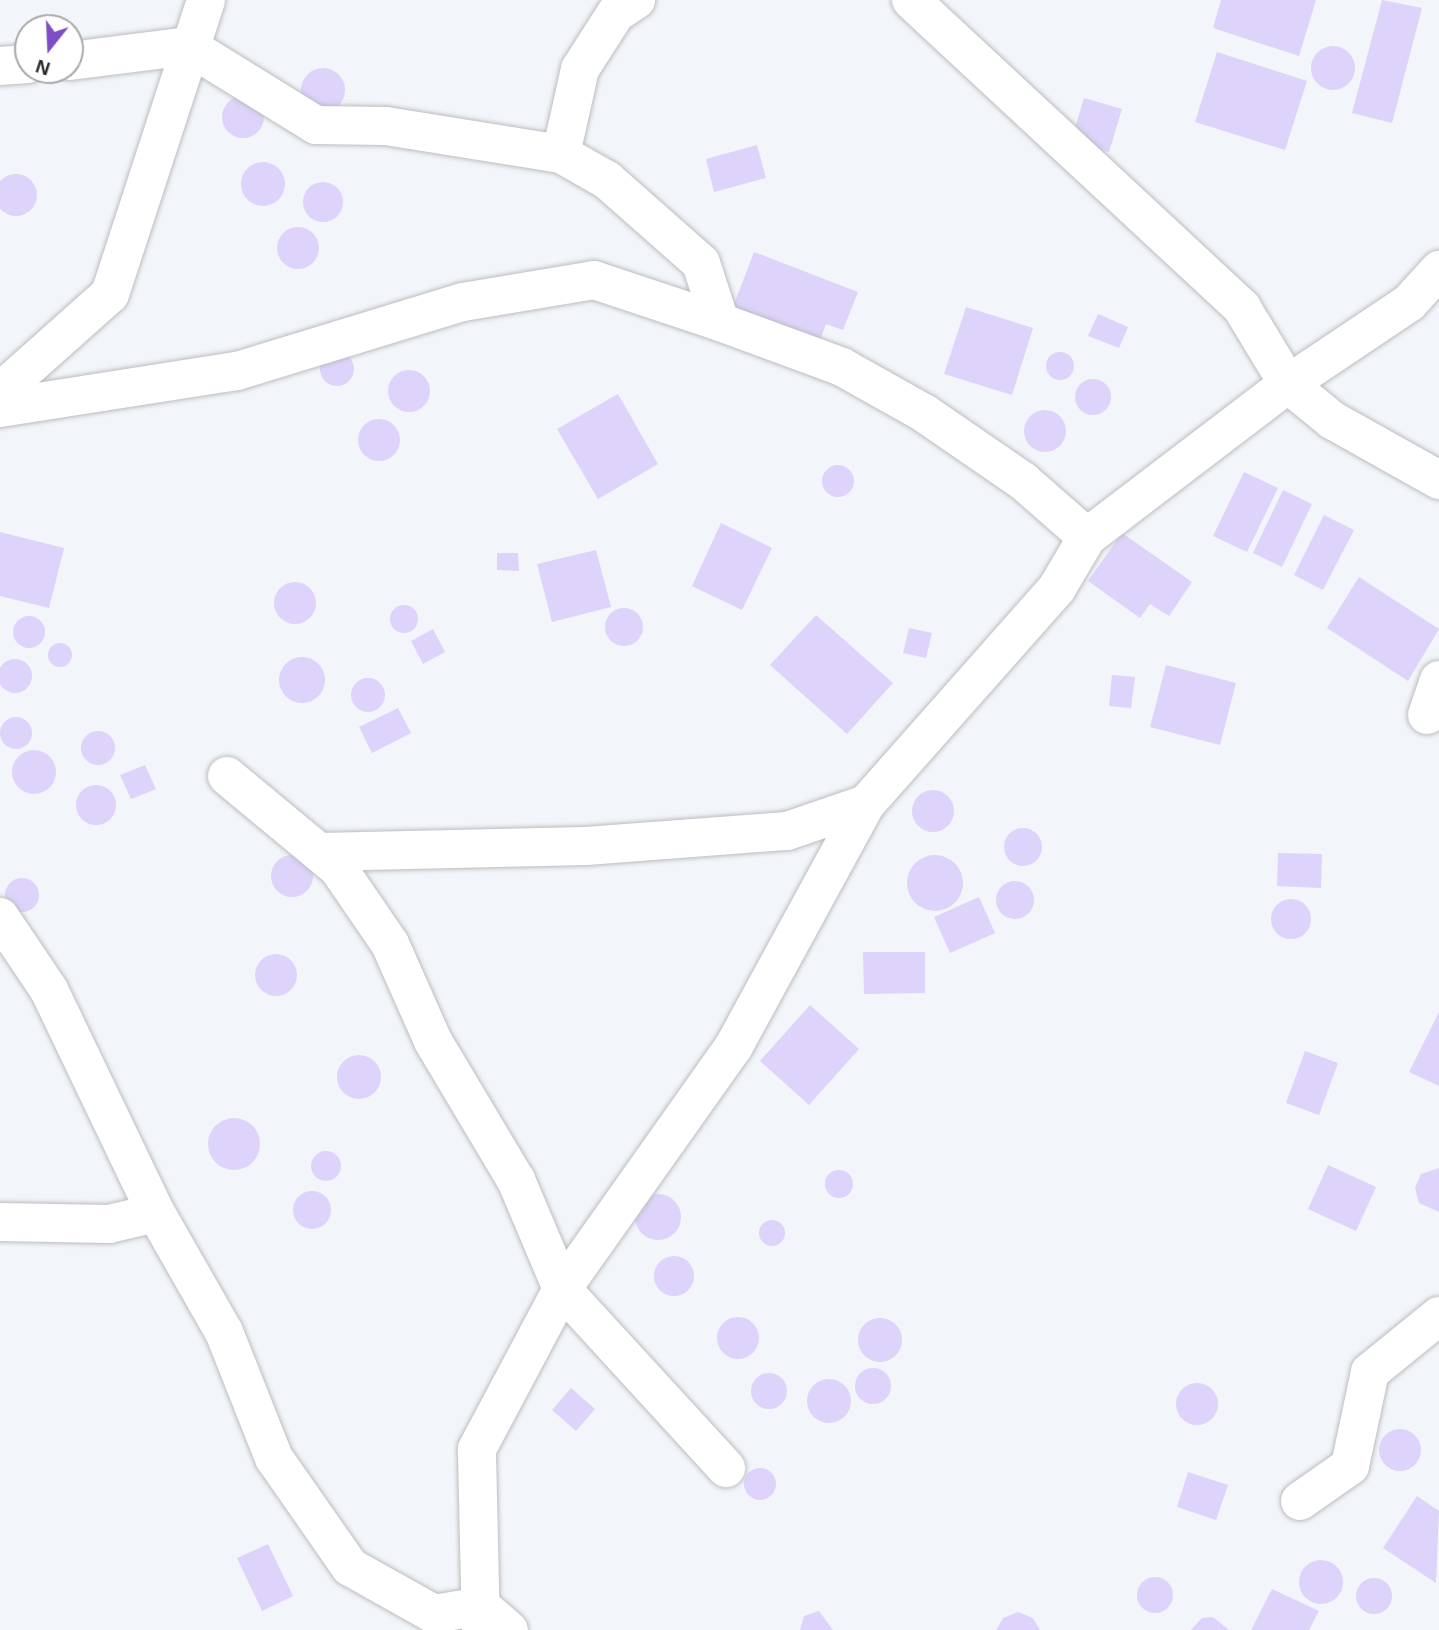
<!DOCTYPE html>
<style>
body{margin:0}
#map{position:relative;width:1439px;height:1630px;overflow:hidden;background:#f2f5f9;font-family:Helvetica,sans-serif}
div>[style]{position:absolute}
[style*='--x']{left:calc(var(--x)*1px);top:calc(var(--y)*1px);width:calc(var(--w)*1px);rotate:calc(var(--a)*1deg)}
.building>*{inset:0;background:#ded3fb}
.round{border-radius:50%}
.roads{filter:drop-shadow(0 0 2px #bbbdc1) drop-shadow(0 0 2px #bbbdc1)}
.minor>*{height:38px;margin:-19px;padding:0 19px;transform-origin:19px;border-radius:19px;background:#fff}
span{translate:-50% -50%;white-space:nowrap;text-align:center;line-height:1.15;-webkit-text-stroke:5px #fff;paint-order:stroke}
.north{position:absolute;left:14px;top:14px;width:70px;height:70px;box-sizing:border-box;background:#fff;border:2px solid #a9a9a9;border-radius:50%;rotate:198deg;font-size:19px;font-weight:700;line-height:28px;text-align:center;color:#272829}
.north::after{content:'';display:block;margin:auto;width:24px;height:32px;background:#7d4dc6;clip-path:polygon(50% 0,100% 100%,50% 72%,0 100%)}
</style>
<div id="map">
<div class="building">
<i style="clip-path:polygon(1221px 0,1316px 0,1299px 56px,1213px 28px)"></i>
<i style="clip-path:polygon(1382px 0,1422px 8px,1392px 123px,1352px 113px)"></i>
<i class="round" style="left:1311px;top:46px;width:44px;height:44px"></i>
<i style="clip-path:polygon(1217px 52px,1307px 81px,1285px 150px,1195px 122px)"></i>
<i class="round" style="left:301px;top:68px;width:44px;height:44px"></i>
<i class="round" style="left:222px;top:96px;width:42px;height:42px"></i>
<i style="clip-path:polygon(1084px 98px,1122px 109px,1109px 152px,1071px 141px)"></i>
<i style="clip-path:polygon(757px 145px,766px 178px,714px 192px,706px 159px)"></i>
<i class="round" style="left:241px;top:162px;width:44px;height:44px"></i>
<i class="round" style="left:-5px;top:174px;width:42px;height:42px"></i>
<i class="round" style="left:303px;top:182px;width:40px;height:40px"></i>
<i class="round" style="left:277px;top:227px;width:42px;height:42px"></i>
<i style="clip-path:polygon(754px 252px,858px 292px,843px 330px,826px 324px,818px 345px,731px 312px)"></i>
<i style="clip-path:polygon(966px 307px,1033px 328px,1012px 395px,944px 374px)"></i>
<i style="clip-path:polygon(1098px 314px,1128px 327px,1119px 348px,1088px 336px)"></i>
<i class="round" style="left:320px;top:352px;width:34px;height:34px"></i>
<i class="round" style="left:1046px;top:352px;width:28px;height:28px"></i>
<i class="round" style="left:388px;top:370px;width:42px;height:42px"></i>
<i class="round" style="left:1075px;top:379px;width:36px;height:36px"></i>
<i style="clip-path:polygon(618px 394px,658px 464px,598px 499px,557px 429px)"></i>
<i class="round" style="left:1024px;top:410px;width:42px;height:42px"></i>
<i class="round" style="left:358px;top:419px;width:42px;height:42px"></i>
<i class="round" style="left:822px;top:465px;width:32px;height:32px"></i>
<i style="clip-path:polygon(1244px 472px,1278px 488px,1247px 552px,1213px 536px)"></i>
<i style="clip-path:polygon(1283px 490px,1312px 504px,1282px 567px,1253px 553px)"></i>
<i style="clip-path:polygon(1324px 515px,1354px 530px,1323px 590px,1294px 575px)"></i>
<i style="clip-path:polygon(721px 523px,772px 548px,742px 610px,692px 586px)"></i>
<i style="clip-path:polygon(0 532px,64px 548px,49px 608px,0 596px)"></i>
<i style="clip-path:polygon(1122px 533px,1192px 582px,1169px 616px,1150px 604px,1140px 618px,1088px 581px)"></i>
<i style="clip-path:polygon(596px 550px,611px 607px,552px 622px,537px 564px)"></i>
<i style="clip-path:polygon(497px 553px,518px 553px,519px 571px,497px 570px)"></i>
<i style="clip-path:polygon(1359px 577px,1439px 629px,1408px 681px,1327px 628px)"></i>
<i class="round" style="left:274px;top:582px;width:42px;height:42px"></i>
<i class="round" style="left:390px;top:605px;width:28px;height:28px"></i>
<i class="round" style="left:605px;top:608px;width:38px;height:38px"></i>
<i style="clip-path:polygon(816px 615px,893px 683px,847px 734px,770px 665px)"></i>
<i class="round" style="left:13px;top:616px;width:32px;height:32px"></i>
<i style="clip-path:polygon(909px 628px,932px 633px,926px 658px,903px 653px)"></i>
<i style="clip-path:polygon(433px 629px,445px 652px,423px 664px,411px 641px)"></i>
<i class="round" style="left:48px;top:643px;width:24px;height:24px"></i>
<i class="round" style="left:279px;top:657px;width:46px;height:46px"></i>
<i class="round" style="left:-2px;top:659px;width:34px;height:34px"></i>
<i style="clip-path:polygon(1166px 665px,1236px 683px,1220px 745px,1150px 727px)"></i>
<i style="clip-path:polygon(1112px 675px,1135px 677px,1131px 708px,1109px 706px)"></i>
<i class="round" style="left:351px;top:678px;width:34px;height:34px"></i>
<i style="clip-path:polygon(398px 708px,411px 733px,372px 753px,359px 727px)"></i>
<i class="round" style="left:0;top:717px;width:32px;height:32px"></i>
<i class="round" style="left:81px;top:731px;width:34px;height:34px"></i>
<i class="round" style="left:12px;top:750px;width:44px;height:44px"></i>
<i style="clip-path:polygon(145px 765px,156px 789px,131px 799px,120px 775px)"></i>
<i class="round" style="left:76px;top:785px;width:40px;height:40px"></i>
<i class="round" style="left:912px;top:790px;width:42px;height:42px"></i>
<i class="round" style="left:1004px;top:828px;width:38px;height:38px"></i>
<i style="clip-path:polygon(1278px 853px,1322px 854px,1321px 888px,1277px 886px)"></i>
<i class="round" style="left:907px;top:855px;width:56px;height:56px"></i>
<i class="round" style="left:271px;top:855px;width:42px;height:42px"></i>
<i class="round" style="left:5px;top:878px;width:34px;height:34px"></i>
<i class="round" style="left:996px;top:881px;width:38px;height:38px"></i>
<i style="clip-path:polygon(979px 897px,995px 933px,950px 953px,934px 917px)"></i>
<i class="round" style="left:1271px;top:899px;width:40px;height:40px"></i>
<i style="clip-path:polygon(863px 952px,925px 952px,925px 993px,864px 994px)"></i>
<i class="round" style="left:255px;top:954px;width:42px;height:42px"></i>
<i style="clip-path:polygon(810px 1005px,859px 1049px,809px 1105px,760px 1061px)"></i>
<i style="clip-path:polygon(1439px 1012px,1439px 1086px,1409px 1072px)"></i>
<i style="clip-path:polygon(1305px 1051px,1338px 1063px,1319px 1115px,1286px 1103px)"></i>
<i class="round" style="left:337px;top:1055px;width:44px;height:44px"></i>
<i class="round" style="left:208px;top:1118px;width:52px;height:52px"></i>
<i class="round" style="left:311px;top:1151px;width:30px;height:30px"></i>
<i style="clip-path:polygon(1328px 1165px,1376px 1187px,1356px 1231px,1308px 1209px)"></i>
<i style="clip-path:polygon(1439px 1168px,1439px 1212px,1419px 1203px,1415px 1188px,1421px 1174px)"></i>
<i class="round" style="left:825px;top:1170px;width:28px;height:28px"></i>
<i class="round" style="left:293px;top:1191px;width:38px;height:38px"></i>
<i class="round" style="left:635px;top:1194px;width:46px;height:46px"></i>
<i class="round" style="left:759px;top:1220px;width:26px;height:26px"></i>
<i class="round" style="left:654px;top:1256px;width:40px;height:40px"></i>
<i class="round" style="left:717px;top:1317px;width:42px;height:42px"></i>
<i class="round" style="left:858px;top:1318px;width:44px;height:44px"></i>
<i class="round" style="left:855px;top:1368px;width:36px;height:36px"></i>
<i class="round" style="left:751px;top:1373px;width:36px;height:36px"></i>
<i class="round" style="left:807px;top:1379px;width:44px;height:44px"></i>
<i class="round" style="left:1176px;top:1383px;width:42px;height:42px"></i>
<i style="clip-path:polygon(571px 1388px,595px 1409px,576px 1431px,552px 1410px)"></i>
<i class="round" style="left:1379px;top:1429px;width:42px;height:42px"></i>
<i class="round" style="left:744px;top:1468px;width:32px;height:32px"></i>
<i style="clip-path:polygon(1188px 1472px,1228px 1485px,1216px 1520px,1177px 1507px)"></i>
<i style="clip-path:polygon(1417px 1496px,1439px 1511px,1436px 1583px,1383px 1548px)"></i>
<i style="clip-path:polygon(268px 1544px,293px 1596px,262px 1611px,237px 1558px)"></i>
<i class="round" style="left:1299px;top:1560px;width:44px;height:44px"></i>
<i class="round" style="left:1137px;top:1577px;width:36px;height:36px"></i>
<i class="round" style="left:1356px;top:1578px;width:36px;height:36px"></i>
<i style="clip-path:polygon(1272px 1589px,1319px 1611px,1309px 1630px,1251px 1630px)"></i>
<i style="clip-path:polygon(819px 1611px,833px 1630px,800px 1630px,804px 1616px)"></i>
<i style="clip-path:polygon(1018px 1612px,1033px 1618px,1040px 1630px,996px 1630px,1003px 1618px)"></i>
<i style="clip-path:polygon(1213px 1617px,1229px 1630px,1191px 1630px,1202px 1618px)"></i>
</div>
<div class="roads">
<div class="minor">
<i style="--x:911;--y:0;--w:452;--a:42.9"></i>
<i style="--x:1242;--y:308;--w:89;--a:58.8"></i>
<i style="--x:1288;--y:384;--w:57;--a:39.3"></i>
<i style="--x:1332;--y:420;--w:123;--a:29.3"></i>
<i style="--x:70;--y:61;--w:119;--a:-7.2"></i>
<i style="--x:188;--y:46;--w:150;--a:31.7"></i>
<i style="--x:316;--y:125;--w:70;--a:0.8"></i>
<i style="--x:386;--y:126;--w:177;--a:9.1"></i>
<i style="--x:561;--y:154;--w:53;--a:29.5"></i>
<i style="--x:607;--y:180;--w:125;--a:41.4"></i>
<i style="--x:701;--y:263;--w:62;--a:72.1"></i>
<i style="--x:720;--y:322;--w:130;--a:20.2"></i>
<i style="--x:842;--y:367;--w:94;--a:29.3"></i>
<i style="--x:924;--y:413;--w:120;--a:34.5"></i>
<i style="--x:1023;--y:481;--w:85;--a:41.2"></i>
<i style="--x:0;--y:66;--w:28;--a:-4"></i>
<i style="--x:561;--y:154;--w:87;--a:-77.4"></i>
<i style="--x:580;--y:69;--w:67;--a:-57.3"></i>
<i style="--x:616;--y:13;--w:24;--a:-33"></i>
<i style="--x:0;--y:392;--w:147;--a:-41.7"></i>
<i style="--x:110;--y:294;--w:309;--a:-71.9"></i>
<i style="--x:0;--y:408;--w:240;--a:-8.9"></i>
<i style="--x:237;--y:371;--w:236;--a:-17"></i>
<i style="--x:463;--y:302;--w:133;--a:-9.5"></i>
<i style="--x:594;--y:280;--w:133;--a:18.4"></i>
<i style="--x:1427;--y:715;--w:37;--a:-71"></i>
<i style="--x:227;--y:776;--w:144;--a:39.7"></i>
<i style="--x:338;--y:868;--w:92;--a:55.6"></i>
<i style="--x:390;--y:944;--w:106;--a:66.1"></i>
<i style="--x:433;--y:1041;--w:162;--a:59.2"></i>
<i style="--x:516;--y:1180;--w:118;--a:67.1"></i>
<i style="--x:562;--y:1289;--w:243;--a:47.5"></i>
<i style="--x:320;--y:852;--w:266;--a:-1.3"></i>
<i style="--x:586;--y:846;--w:202;--a:-4.3"></i>
<i style="--x:787;--y:831;--w:83;--a:-18.9"></i>
<i style="--x:0;--y:917;--w:88;--a:56.1"></i>
<i style="--x:49;--y:990;--w:247;--a:64.4"></i>
<i style="--x:156;--y:1213;--w:137;--a:60.3"></i>
<i style="--x:224;--y:1332;--w:136;--a:68.4"></i>
<i style="--x:274;--y:1458;--w:133;--a:55.1"></i>
<i style="--x:350;--y:1567;--w:96;--a:29.2"></i>
<i style="--x:434;--y:1614;--w:48;--a:-9.7"></i>
<i style="--x:481;--y:1606;--w:37;--a:41"></i>
<i style="--x:0;--y:1222;--w:109;--a:1.1"></i>
<i style="--x:109;--y:1224;--w:48;--a:-13.2"></i>
<i style="--x:1300;--y:1501;--w:61;--a:-35"></i>
<i style="--x:1350;--y:1466;--w:96;--a:-78"></i>
<i style="--x:1370;--y:1372;--w:89;--a:-39.1"></i>
<i style="--x:481;--y:1630;--w:181;--a:-91.3"></i>
<i style="--x:477;--y:1449;--w:181;--a:-62"></i>
<i style="--x:562;--y:1289;--w:298;--a:-54.7"></i>
<i style="--x:734;--y:1046;--w:276;--a:-61.4"></i>
<i style="--x:866;--y:804;--w:288;--a:-48.5"></i>
<i style="--x:1057;--y:588;--w:59;--a:-59.5"></i>
<i style="--x:1087;--y:537;--w:253;--a:-37.3"></i>
<i style="--x:1288;--y:384;--w:146;--a:-33.8"></i>
<i style="--x:1409;--y:303;--w:45;--a:-47.7"></i>
</div>
</div>
<div class="north">N</div>
</div>
